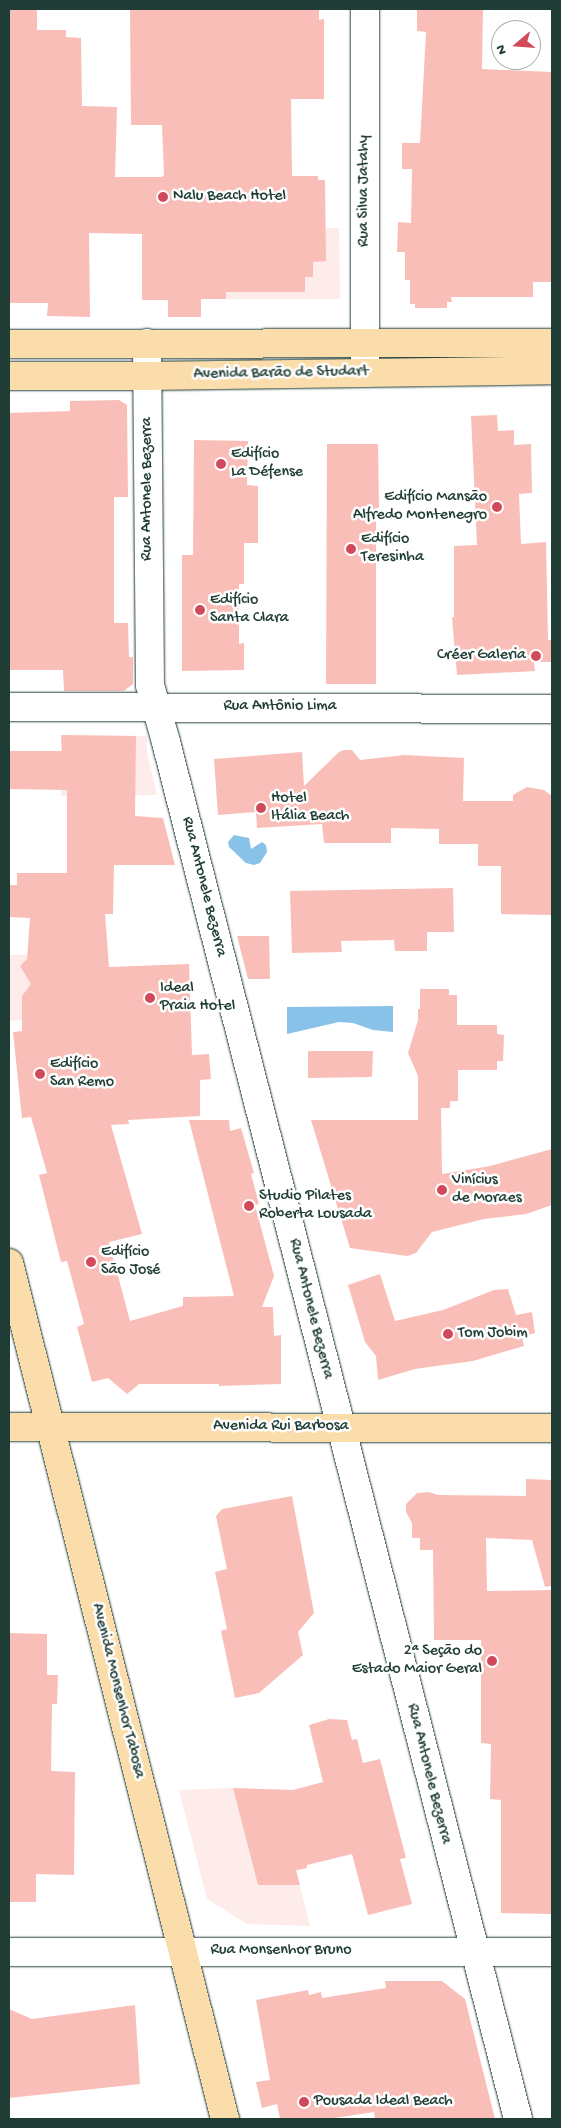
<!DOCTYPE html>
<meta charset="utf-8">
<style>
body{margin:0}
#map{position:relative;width:561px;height:2128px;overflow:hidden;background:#fff;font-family:"Gochi Hand",sans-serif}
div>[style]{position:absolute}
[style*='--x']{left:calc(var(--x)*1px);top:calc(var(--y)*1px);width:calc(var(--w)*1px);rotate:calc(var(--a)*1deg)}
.built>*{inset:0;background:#feecea}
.water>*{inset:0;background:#89c2e8}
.building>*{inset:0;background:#fabeb8}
.roads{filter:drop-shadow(0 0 1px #1f3d34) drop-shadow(0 0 1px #1f3d34)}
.minor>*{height:28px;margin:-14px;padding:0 14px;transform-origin:14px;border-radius:14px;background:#fff}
.major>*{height:28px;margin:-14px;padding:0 14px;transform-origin:14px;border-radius:14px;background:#fbddab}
.dots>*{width:14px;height:14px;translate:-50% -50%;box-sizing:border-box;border:2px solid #fff;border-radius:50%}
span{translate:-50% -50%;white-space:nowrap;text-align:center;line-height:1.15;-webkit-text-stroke:5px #fff;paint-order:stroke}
.street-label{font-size:16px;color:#1f3d34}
.poi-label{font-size:16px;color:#1f3d34}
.left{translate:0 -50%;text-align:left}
.right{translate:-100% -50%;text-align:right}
.frame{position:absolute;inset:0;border:10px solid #1f3d34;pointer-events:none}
.north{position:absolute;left:491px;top:20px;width:50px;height:50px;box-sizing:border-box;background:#fff;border:1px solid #a5b1ae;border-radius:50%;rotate:252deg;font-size:14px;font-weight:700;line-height:20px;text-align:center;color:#1f3d34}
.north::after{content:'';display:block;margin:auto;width:18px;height:22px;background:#d1495b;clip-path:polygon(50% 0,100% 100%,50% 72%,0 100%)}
</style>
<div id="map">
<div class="built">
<i style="clip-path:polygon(323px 228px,339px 228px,340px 299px,206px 299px,205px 235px)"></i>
<i style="clip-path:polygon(61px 735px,147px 736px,147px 752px,157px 795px,61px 796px)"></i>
<i style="clip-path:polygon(108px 953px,106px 1015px,9px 1021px,9px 955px)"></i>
<i style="clip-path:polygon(233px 1788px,286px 1790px,307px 1868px,296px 1871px,310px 1926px,247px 1924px,207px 1899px,179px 1790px)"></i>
</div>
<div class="water">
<i style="clip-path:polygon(234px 835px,249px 838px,251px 849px,262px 842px,266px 845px,267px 852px,260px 863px,254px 865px,246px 863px,229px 847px,228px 842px)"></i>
<i style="clip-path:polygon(393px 1006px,393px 1032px,373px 1030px,353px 1023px,339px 1022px,287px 1034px,287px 1007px)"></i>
</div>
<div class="building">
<i style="clip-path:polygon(9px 9px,37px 9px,37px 30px,66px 30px,66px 37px,81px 38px,82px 106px,117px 107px,115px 177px,162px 177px,164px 175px,162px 125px,131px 125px,130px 9px,319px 9px,319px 20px,324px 19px,324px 99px,291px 99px,292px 176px,318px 176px,318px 180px,325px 180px,326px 261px,313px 262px,313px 277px,305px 277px,305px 292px,226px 292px,226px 299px,201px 299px,201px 317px,168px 317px,168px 300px,142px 300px,142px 234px,89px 233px,90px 317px,47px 316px,48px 303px,9px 303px)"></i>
<i style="clip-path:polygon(417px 9px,483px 9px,482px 69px,552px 72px,552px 282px,533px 282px,533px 297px,451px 297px,452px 302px,447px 302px,447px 308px,415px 308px,415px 304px,410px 304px,410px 280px,405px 280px,405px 252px,397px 252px,398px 222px,411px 223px,412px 169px,402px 169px,402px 143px,420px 143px,426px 32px,417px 31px)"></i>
<i style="clip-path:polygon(119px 400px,127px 405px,128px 497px,114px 497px,114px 623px,128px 623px,129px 657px,133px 657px,133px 684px,124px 691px,64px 691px,63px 670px,9px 670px,9px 413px,70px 411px,70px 401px)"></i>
<i style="clip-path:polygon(497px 415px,498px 431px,514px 430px,514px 445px,531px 444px,532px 493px,519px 494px,521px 544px,546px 542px,548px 640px,552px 640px,552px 662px,534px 662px,535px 671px,457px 675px,452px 617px,454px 617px,454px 546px,477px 545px,471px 416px)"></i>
<i style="clip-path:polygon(194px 440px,248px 441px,247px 485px,258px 486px,258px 543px,244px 543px,244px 584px,239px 584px,239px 644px,244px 643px,244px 670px,182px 671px,182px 555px,193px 555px)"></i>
<i style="clip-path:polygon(327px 444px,378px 444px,379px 508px,376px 508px,376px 684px,326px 684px)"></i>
<i style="clip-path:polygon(61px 735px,136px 736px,135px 816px,163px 818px,175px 865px,114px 865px,113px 914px,105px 914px,109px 967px,189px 964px,192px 1055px,209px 1054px,211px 1079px,200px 1080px,200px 1116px,128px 1120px,129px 1124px,111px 1125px,142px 1234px,109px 1242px,130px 1321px,183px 1306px,183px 1297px,234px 1296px,189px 1120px,229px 1120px,230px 1131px,241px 1128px,254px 1173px,251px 1174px,259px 1204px,255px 1205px,274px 1276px,262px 1307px,273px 1307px,274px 1336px,281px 1335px,281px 1384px,219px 1386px,219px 1384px,139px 1384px,127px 1394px,108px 1378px,92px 1382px,77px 1327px,84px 1324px,67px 1261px,61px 1262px,39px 1175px,47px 1173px,31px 1117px,22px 1118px,13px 1032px,22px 1031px,22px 996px,31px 984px,20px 966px,27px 959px,30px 918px,9px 917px,9px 885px,17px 885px,17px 873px,67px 873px,67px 790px,9px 789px,9px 751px,62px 751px)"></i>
<i style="clip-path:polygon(344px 750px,352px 750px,360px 760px,404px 755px,464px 758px,463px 801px,513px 801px,513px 795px,527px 787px,544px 790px,552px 796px,552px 915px,501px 914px,501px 866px,478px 866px,478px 844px,439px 844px,439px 829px,391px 828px,391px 843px,324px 843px,322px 824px,257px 828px,256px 812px,218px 815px,214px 759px,302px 752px,304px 786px,339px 752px)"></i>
<i style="clip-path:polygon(453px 888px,454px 932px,427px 932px,427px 951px,395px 951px,394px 940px,341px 941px,342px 952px,292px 953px,290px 891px)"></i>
<i style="clip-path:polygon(237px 936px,269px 936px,270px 979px,248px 979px)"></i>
<i style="clip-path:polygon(420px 989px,449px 989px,449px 995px,457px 995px,457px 1025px,497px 1025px,497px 1034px,504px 1035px,503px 1061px,497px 1061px,497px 1070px,458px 1070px,458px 1101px,450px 1101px,450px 1108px,441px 1108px,442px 1174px,490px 1166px,552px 1149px,552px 1205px,526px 1214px,484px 1219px,432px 1232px,416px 1253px,407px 1256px,350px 1248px,311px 1120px,418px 1120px,418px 1076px,408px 1053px,418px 1020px,418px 1009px,420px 1009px)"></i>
<i style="clip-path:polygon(308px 1051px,373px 1051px,372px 1077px,308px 1078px)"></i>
<i style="clip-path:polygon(380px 1274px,395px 1321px,443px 1310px,494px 1290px,508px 1289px,516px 1315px,532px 1312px,535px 1333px,522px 1337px,524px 1346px,473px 1361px,415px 1369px,378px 1380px,376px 1356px,365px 1342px,348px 1285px)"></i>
<i style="clip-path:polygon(526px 1479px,552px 1480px,552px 1586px,545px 1587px,532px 1540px,486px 1538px,487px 1591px,552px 1590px,552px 1914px,501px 1913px,501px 1800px,490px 1799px,491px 1744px,481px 1743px,481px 1640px,434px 1640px,433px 1550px,420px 1550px,420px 1538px,412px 1538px,412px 1523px,406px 1512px,406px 1504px,417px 1493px,429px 1492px,438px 1495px,526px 1496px)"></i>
<i style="clip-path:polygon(292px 1496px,314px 1613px,298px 1632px,303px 1655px,259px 1693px,235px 1698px,221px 1631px,227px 1629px,215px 1572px,227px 1569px,216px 1516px,222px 1509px)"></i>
<i style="clip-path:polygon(9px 1633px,47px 1634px,47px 1675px,58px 1675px,57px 1704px,52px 1704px,51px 1771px,75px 1772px,74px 1875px,36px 1874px,36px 1902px,9px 1902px)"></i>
<i style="clip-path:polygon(329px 1719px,347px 1720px,352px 1740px,357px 1739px,363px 1763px,380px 1759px,406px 1858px,400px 1859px,412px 1904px,368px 1915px,352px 1854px,307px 1865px,307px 1868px,296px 1870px,300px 1885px,258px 1885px,233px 1788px,293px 1790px,323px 1782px,309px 1725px)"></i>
<i style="clip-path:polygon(385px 1981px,442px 1981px,465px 1999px,495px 2119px,375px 2119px,374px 2112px,328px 2119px,280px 2119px,277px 2104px,262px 2108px,256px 2082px,270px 2080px,256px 2000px,308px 1990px,309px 1995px,321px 1992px,322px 1998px,386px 1988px)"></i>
<i style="clip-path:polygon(135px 2005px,140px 2084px,9px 2098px,9px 2009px,32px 2019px)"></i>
</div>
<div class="roads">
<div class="minor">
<i style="--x:147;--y:343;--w:342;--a:89.5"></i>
<i style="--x:150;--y:685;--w:59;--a:74.3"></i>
<i style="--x:166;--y:742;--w:1421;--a:75.66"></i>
<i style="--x:365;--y:373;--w:364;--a:-90"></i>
<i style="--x:9;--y:707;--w:543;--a:0.21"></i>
<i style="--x:9;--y:1952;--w:543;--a:0"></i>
</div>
<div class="major">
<i style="--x:9;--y:344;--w:543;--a:-0.11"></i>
<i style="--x:9;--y:376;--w:138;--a:0"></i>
<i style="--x:147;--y:376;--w:405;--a:-0.8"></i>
<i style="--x:9;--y:1263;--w:883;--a:75.84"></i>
<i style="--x:9;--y:1427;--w:543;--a:0.11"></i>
</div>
</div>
<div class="dots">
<i style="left:163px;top:197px;background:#d1495b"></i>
<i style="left:221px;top:464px;background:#d1495b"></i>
<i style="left:497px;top:507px;background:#d1495b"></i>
<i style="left:351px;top:549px;background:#d1495b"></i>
<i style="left:200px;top:610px;background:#d1495b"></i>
<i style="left:536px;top:656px;background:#d1495b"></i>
<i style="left:261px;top:808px;background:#d1495b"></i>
<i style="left:150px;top:998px;background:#d1495b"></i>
<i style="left:40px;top:1074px;background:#d1495b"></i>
<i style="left:442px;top:1190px;background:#d1495b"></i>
<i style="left:249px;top:1206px;background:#d1495b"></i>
<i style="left:91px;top:1262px;background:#d1495b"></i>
<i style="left:448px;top:1334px;background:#d1495b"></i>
<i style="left:492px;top:1661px;background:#d1495b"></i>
<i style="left:304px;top:2102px;background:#d1495b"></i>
</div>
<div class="street-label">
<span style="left:365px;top:191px;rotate:-90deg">Rua Silva Jatahy</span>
<span style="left:281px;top:374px;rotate:-1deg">Avenida Barão de Studart</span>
<span style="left:148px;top:489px;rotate:-90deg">Rua Antonele Bezerra</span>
<span style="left:280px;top:707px">Rua Antônio Lima</span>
<span style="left:203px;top:887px;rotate:76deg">Rua Antonele Bezerra</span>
<span style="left:310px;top:1309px;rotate:76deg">Rua Antonele Bezerra</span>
<span style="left:281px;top:1427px">Avenida Rui Barbosa</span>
<span style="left:117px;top:1691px;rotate:76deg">Avenida Monsenhor Tabosa</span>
<span style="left:428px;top:1774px;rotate:76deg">Rua Antonele Bezerra</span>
<span style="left:281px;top:1951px">Rua Monsenhor Bruno</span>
</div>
<div class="poi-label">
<span class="left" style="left:173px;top:197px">Nalu Beach Hotel</span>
<span class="left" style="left:231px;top:464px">Edifício<br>La Défense</span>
<span class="right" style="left:487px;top:507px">Edifício Mansão<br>Alfredo Montenegro</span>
<span class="left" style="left:361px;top:549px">Edifício<br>Teresinha</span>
<span class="left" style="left:210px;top:610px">Edifício<br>Santa Clara</span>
<span class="right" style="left:526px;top:656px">Créer Galeria</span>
<span class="left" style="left:271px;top:808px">Hotel<br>Itália Beach</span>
<span class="left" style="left:160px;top:998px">Ideal<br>Praia Hotel</span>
<span class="left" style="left:50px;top:1074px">Edifício<br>San Remo</span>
<span class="left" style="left:452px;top:1190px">Vinícius<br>de Moraes</span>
<span class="left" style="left:259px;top:1206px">Studio Pilates<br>Roberta Lousada</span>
<span class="left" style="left:101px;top:1262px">Edifício<br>São José</span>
<span class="left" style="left:458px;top:1334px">Tom Jobim</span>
<span class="right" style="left:482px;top:1661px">2ª Seção do<br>Estado Maior Geral</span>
<span class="left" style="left:314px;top:2102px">Pousada Ideal Beach</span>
</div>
<div class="frame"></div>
<div class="north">N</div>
</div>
